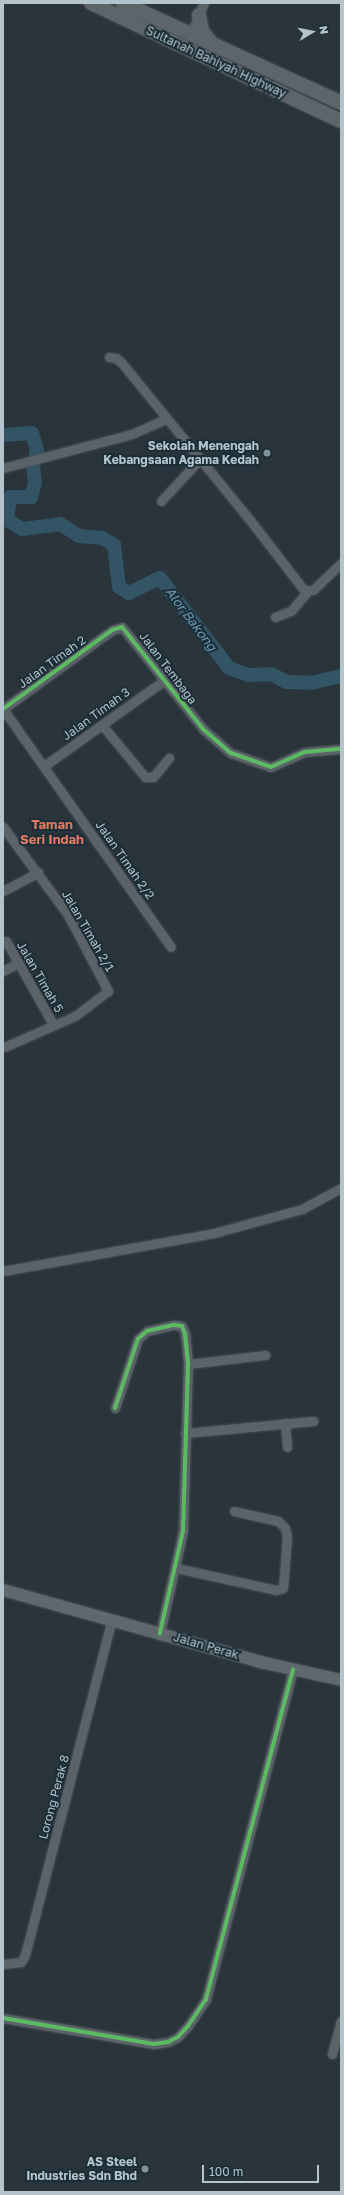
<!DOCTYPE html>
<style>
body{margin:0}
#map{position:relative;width:344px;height:2195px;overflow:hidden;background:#29353b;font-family:"Golos Text",sans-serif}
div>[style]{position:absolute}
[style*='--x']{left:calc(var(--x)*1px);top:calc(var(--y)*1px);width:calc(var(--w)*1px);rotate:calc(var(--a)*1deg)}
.river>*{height:14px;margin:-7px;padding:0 7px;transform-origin:7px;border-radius:7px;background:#325465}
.roads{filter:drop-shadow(0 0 1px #485055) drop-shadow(0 0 1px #485055)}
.street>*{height:9px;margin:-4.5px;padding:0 4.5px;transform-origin:4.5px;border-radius:4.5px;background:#5b6368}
.secondary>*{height:12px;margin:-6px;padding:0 6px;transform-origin:6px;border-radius:6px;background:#5e686d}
.primary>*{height:14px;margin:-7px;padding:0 7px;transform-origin:7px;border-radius:7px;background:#5d656a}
.cycleway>*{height:4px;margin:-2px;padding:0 2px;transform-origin:2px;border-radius:2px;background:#5cba63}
.dots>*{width:11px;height:11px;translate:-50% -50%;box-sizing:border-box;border:2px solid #1c2e37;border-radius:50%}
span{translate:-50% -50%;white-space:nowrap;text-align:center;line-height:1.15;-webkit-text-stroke:4px #1c2e37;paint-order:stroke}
.street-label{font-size:12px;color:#b4c3cc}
.poi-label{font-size:12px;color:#b4c3cc;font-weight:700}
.right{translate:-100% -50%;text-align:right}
.water-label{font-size:13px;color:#6999af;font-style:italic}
.neighbourhood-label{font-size:13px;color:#e27962;font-weight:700}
.frame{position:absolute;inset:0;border:4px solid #b4c3cc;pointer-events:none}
.north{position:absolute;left:292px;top:12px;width:40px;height:40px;-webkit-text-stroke:3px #1c2e37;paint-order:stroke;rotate:80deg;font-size:11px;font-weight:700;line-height:16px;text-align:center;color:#b4c3cc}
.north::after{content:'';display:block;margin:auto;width:14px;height:18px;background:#b4c3cc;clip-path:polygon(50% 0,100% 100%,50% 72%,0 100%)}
.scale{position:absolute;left:202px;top:2165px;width:117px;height:18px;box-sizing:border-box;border:2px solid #b4c3cc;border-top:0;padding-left:5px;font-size:12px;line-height:14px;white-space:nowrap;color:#b4c3cc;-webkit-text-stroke:3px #1c2e37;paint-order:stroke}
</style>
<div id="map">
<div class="river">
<i style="--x:3;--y:435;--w:29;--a:-4"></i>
<i style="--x:32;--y:433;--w:18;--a:74"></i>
<i style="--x:37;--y:450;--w:17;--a:103"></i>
<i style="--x:33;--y:467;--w:16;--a:83"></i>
<i style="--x:35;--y:483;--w:15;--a:106"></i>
<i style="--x:31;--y:497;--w:21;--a:180"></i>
<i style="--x:10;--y:497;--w:23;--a:97"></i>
<i style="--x:7;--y:520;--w:17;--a:31"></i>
<i style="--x:22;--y:529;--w:38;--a:-7"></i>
<i style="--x:60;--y:524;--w:22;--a:32"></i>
<i style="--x:79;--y:536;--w:23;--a:5"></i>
<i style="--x:102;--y:538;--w:14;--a:30"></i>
<i style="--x:114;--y:545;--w:42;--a:83.2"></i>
<i style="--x:119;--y:587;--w:12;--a:31"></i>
<i style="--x:129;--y:593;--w:34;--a:-26"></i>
<i style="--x:160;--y:578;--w:113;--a:52.5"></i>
<i style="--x:229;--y:668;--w:20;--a:20"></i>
<i style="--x:248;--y:675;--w:23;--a:-2"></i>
<i style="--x:271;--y:674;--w:18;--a:27"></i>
<i style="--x:287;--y:682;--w:24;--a:2"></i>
<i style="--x:311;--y:683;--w:31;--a:-13"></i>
</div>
<div class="roads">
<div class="street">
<i style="--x:191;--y:33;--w:33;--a:-67"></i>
<i style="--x:109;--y:357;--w:7;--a:8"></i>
<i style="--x:116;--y:358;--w:6;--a:39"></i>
<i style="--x:121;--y:362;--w:204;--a:50.8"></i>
<i style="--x:250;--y:520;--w:88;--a:52.4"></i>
<i style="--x:304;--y:590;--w:9;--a:0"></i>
<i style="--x:313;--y:590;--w:39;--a:-44"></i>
<i style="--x:3;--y:468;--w:133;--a:-14.8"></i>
<i style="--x:132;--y:434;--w:37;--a:-24"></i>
<i style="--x:161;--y:501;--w:57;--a:-47.1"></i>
<i style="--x:275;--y:617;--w:17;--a:-21"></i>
<i style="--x:291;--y:611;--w:25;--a:-50"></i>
<i style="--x:3;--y:709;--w:135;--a:-35.9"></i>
<i style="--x:112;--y:630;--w:10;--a:-17"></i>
<i style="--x:122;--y:627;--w:130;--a:51.5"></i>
<i style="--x:203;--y:729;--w:37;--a:41"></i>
<i style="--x:231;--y:753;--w:42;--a:19.3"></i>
<i style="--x:271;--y:767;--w:37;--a:-24"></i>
<i style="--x:305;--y:752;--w:36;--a:-5"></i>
<i style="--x:3;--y:709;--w:291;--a:54.8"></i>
<i style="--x:102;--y:725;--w:67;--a:50.4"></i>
<i style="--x:145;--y:777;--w:8;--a:0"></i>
<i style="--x:153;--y:777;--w:25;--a:-50"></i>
<i style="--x:44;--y:766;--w:146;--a:-35.5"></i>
<i style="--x:3;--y:827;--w:109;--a:53.5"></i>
<i style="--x:68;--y:915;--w:86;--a:62.2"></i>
<i style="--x:108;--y:991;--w:41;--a:142.9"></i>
<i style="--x:75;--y:1016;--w:77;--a:156.4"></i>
<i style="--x:3;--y:891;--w:40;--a:-28"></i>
<i style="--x:6;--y:941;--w:95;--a:60.5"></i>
<i style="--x:3;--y:971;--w:17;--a:-28"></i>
<i style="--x:3;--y:1271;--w:214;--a:-10.2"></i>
<i style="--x:214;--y:1233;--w:91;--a:-15.3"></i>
<i style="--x:302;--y:1209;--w:44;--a:-28.3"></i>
<i style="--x:188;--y:1364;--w:78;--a:-6.7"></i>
<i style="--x:115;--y:1408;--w:73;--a:-71.6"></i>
<i style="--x:138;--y:1339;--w:12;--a:-42"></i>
<i style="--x:147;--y:1331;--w:28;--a:-13"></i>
<i style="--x:174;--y:1325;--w:8;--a:7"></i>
<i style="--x:182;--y:1326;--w:9;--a:69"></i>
<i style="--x:185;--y:1334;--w:30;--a:84"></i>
<i style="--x:188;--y:1364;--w:167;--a:91.7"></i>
<i style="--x:183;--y:1531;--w:105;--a:102.7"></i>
<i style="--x:285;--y:1423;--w:24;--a:85"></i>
<i style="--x:185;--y:1433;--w:129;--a:-5.4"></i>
<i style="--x:176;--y:1568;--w:102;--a:12.4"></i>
<i style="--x:276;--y:1590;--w:7;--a:-16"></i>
<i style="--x:283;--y:1588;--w:51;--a:-85.5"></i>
<i style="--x:287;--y:1537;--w:9;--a:-103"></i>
<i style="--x:285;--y:1528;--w:10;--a:-135"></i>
<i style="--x:278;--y:1521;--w:45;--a:-167.2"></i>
<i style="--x:3;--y:1964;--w:18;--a:-6"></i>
<i style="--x:21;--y:1962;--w:8;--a:-60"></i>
<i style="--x:25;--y:1955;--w:347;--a:-75.5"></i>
<i style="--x:3;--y:2018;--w:153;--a:9.8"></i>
<i style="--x:154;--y:2044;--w:14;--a:-8"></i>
<i style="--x:168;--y:2042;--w:11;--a:-27"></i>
<i style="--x:178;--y:2037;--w:15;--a:-48"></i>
<i style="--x:188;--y:2026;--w:32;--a:-56"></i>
<i style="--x:206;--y:1999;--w:341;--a:-75.2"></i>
<i style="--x:332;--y:2054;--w:34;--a:-75"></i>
</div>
<div class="secondary">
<i style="--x:3;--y:1590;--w:272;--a:15.6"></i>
<i style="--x:265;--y:1663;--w:78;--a:12.6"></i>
</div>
<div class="primary">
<i style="--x:91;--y:3;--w:276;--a:25.3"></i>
<i style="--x:123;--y:3;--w:240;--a:24.6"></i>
<i style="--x:199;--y:15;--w:16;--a:79"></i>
<i style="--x:202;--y:31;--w:13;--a:51"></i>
</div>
</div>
<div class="cycleway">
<i style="--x:3;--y:709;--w:135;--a:-35.9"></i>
<i style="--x:112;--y:630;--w:10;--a:-17"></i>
<i style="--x:122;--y:627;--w:130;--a:51.5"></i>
<i style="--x:203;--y:729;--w:37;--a:41"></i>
<i style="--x:231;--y:753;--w:42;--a:19.3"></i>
<i style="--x:271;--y:767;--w:37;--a:-24"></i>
<i style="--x:305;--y:752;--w:36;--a:-5"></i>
<i style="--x:115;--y:1408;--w:73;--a:-71.6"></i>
<i style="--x:138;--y:1339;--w:12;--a:-42"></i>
<i style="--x:147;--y:1331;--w:28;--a:-13"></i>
<i style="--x:174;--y:1325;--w:8;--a:7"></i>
<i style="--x:182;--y:1326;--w:9;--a:69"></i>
<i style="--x:185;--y:1334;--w:30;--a:84"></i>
<i style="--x:188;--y:1364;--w:167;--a:91.7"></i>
<i style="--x:183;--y:1531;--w:105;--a:102.7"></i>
<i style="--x:3;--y:2018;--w:153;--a:9.8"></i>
<i style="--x:154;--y:2044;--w:14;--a:-8"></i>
<i style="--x:168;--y:2042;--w:11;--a:-27"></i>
<i style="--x:178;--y:2037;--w:15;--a:-48"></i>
<i style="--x:188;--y:2026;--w:32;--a:-56"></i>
<i style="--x:206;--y:1999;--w:341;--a:-75.2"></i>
</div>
<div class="dots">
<i style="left:267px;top:453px;background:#839199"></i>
<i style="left:145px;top:2169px;background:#839199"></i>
</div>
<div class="street-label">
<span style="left:216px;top:62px;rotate:25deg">Sultanah Bahiyah Highway</span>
<span style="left:52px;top:662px;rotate:-36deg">Jalan Timah 2</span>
<span style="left:168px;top:668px;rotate:53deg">Jalan Tembaga</span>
<span style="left:96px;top:714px;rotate:-36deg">Jalan Timah 3</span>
<span style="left:125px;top:860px;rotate:55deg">Jalan Timah 2/2</span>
<span style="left:88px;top:931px;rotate:60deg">Jalan Timah 2/1</span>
<span style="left:40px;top:977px;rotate:60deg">Jalan Timah 5</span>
<span style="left:206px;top:1646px;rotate:16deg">Jalan Perak</span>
<span style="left:54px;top:1797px;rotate:-75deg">Lorong Perak 8</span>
</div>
<div class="poi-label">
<span class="right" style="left:259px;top:453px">Sekolah Menengah<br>Kebangsaan Agama Kedah</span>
<span class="right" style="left:137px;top:2169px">AS Steel<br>Industries Sdn Bhd</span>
</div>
<div class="water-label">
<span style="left:191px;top:619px;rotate:53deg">Alor Bakong</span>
</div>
<div class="neighbourhood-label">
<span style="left:52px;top:832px">Taman<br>Seri Indah</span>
</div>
<div class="frame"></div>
<div class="north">N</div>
<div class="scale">100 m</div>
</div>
